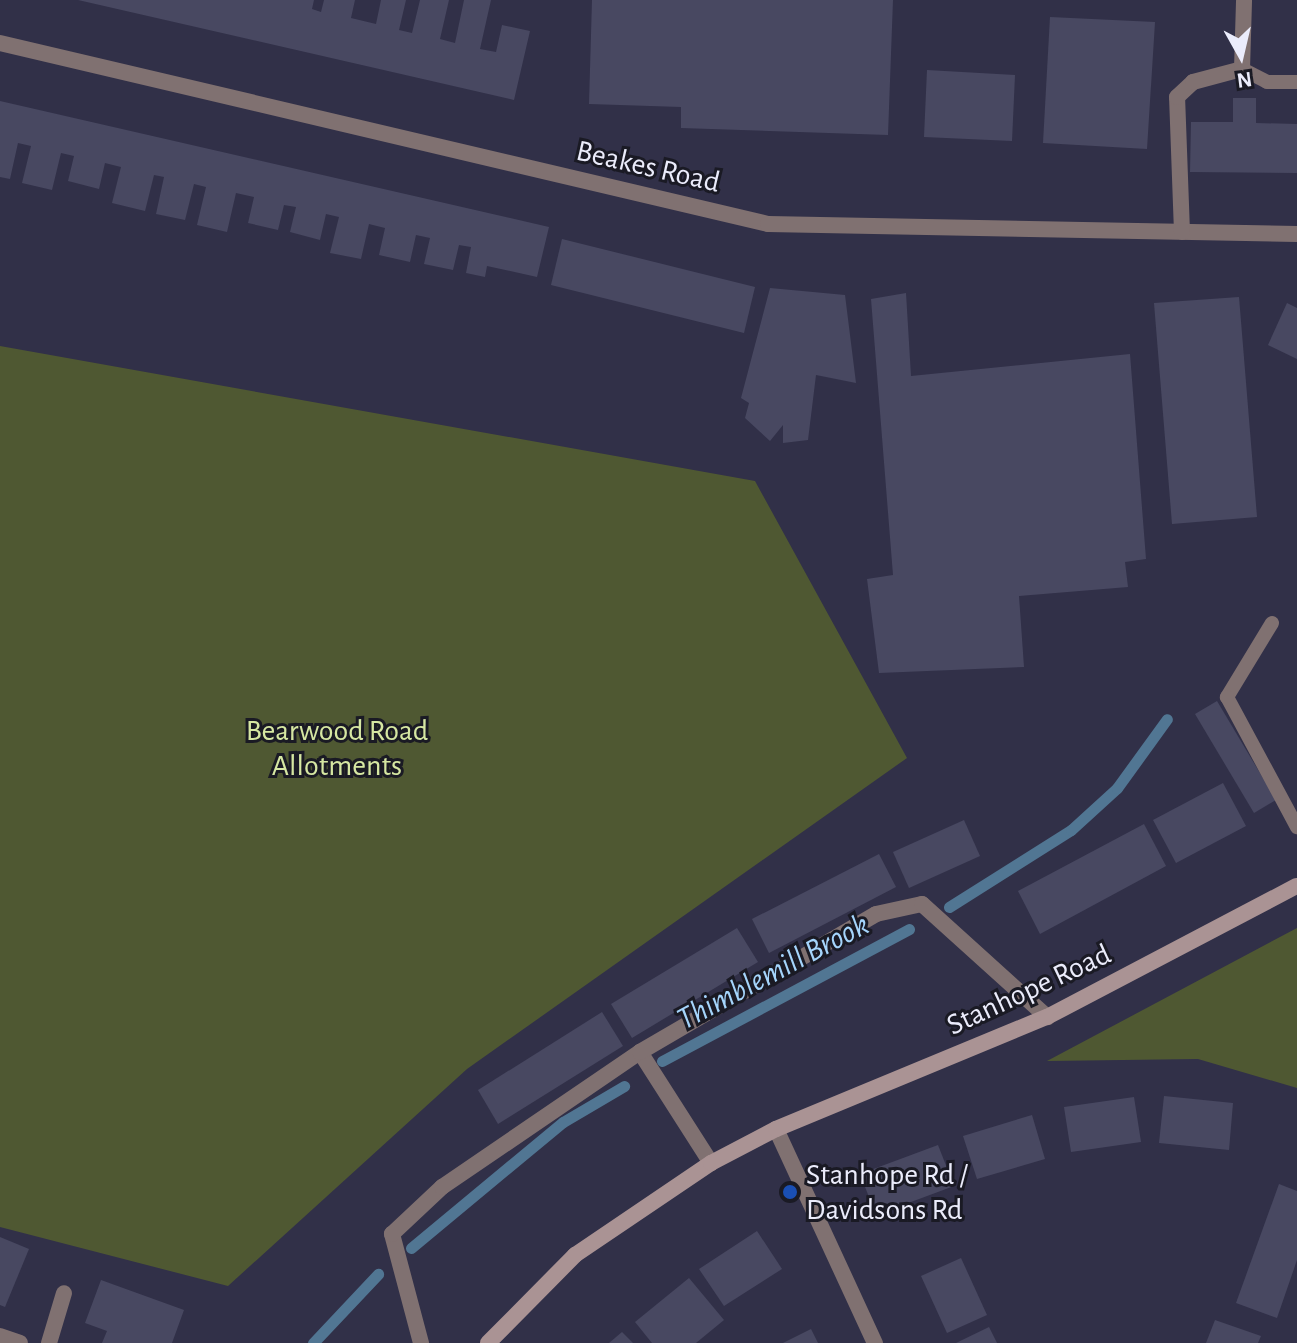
<!DOCTYPE html>
<style>
body{margin:0}
#map{position:relative;width:1297px;height:1343px;overflow:hidden;background:#313048;font-family:"Alegreya Sans",sans-serif}
div>[style]{position:absolute}
[style*='--x']{left:calc(var(--x)*1px);top:calc(var(--y)*1px);width:calc(var(--w)*1px);rotate:calc(var(--a)*1deg)}
.green>*{inset:0;background:#4f5832}
.stream>*{height:11px;margin:-5.5px;padding:0 5.5px;transform-origin:5.5px;border-radius:5.5px;background:#517693}
.building>*{inset:0;background:#484861}
.lane>*{height:14px;margin:-7px;padding:0 7px;transform-origin:7px;border-radius:7px;background:#807171}
.street>*{height:16px;margin:-8px;padding:0 8px;transform-origin:8px;border-radius:8px;background:#807171}
.secondary>*{height:16px;margin:-8px;padding:0 8px;transform-origin:8px;border-radius:8px;background:#aa9394}
.dots>*{width:22px;height:22px;translate:-50% -50%;box-sizing:border-box;border:4px solid #1a1a24;border-radius:50%}
span{translate:-50% -50%;white-space:nowrap;text-align:center;line-height:1.15;-webkit-text-stroke:6px #1a1a24;paint-order:stroke}
.street-label{font-size:30px;color:#ebecfb}
.park-label{font-size:30px;color:#d6e7a2}
.poi-label{font-size:30px;color:#ebecfb}
.left{translate:0 -50%;text-align:left}
.water-label{font-size:32px;color:#a5d5fc;font-style:italic}
.north{position:absolute;left:1201px;top:16px;width:80px;height:80px;-webkit-text-stroke:6px #1a1a24;paint-order:stroke;rotate:172deg;font-size:22px;font-weight:700;line-height:32px;text-align:center;color:#ebecfb}
.north::after{content:'';display:block;margin:auto;width:28px;height:36px;background:#ebecfb;clip-path:polygon(50% 0,100% 100%,50% 72%,0 100%)}
</style>
<div id="map">
<div class="green">
<i style="clip-path:polygon(0 346px,755px 481px,907px 758px,467px 1069px,228px 1286px,0 1227px)"></i>
<i style="clip-path:polygon(1297px 928px,1297px 1088px,1198px 1059px,1047px 1061px)"></i>
</div>
<div class="stream">
<i style="--x:949;--y:907;--w:144;--a:-32.3"></i>
<i style="--x:1071;--y:830;--w:62;--a:-42.4"></i>
<i style="--x:1117;--y:788;--w:85;--a:-54.1"></i>
<i style="--x:662;--y:1061;--w:280;--a:-28.1"></i>
<i style="--x:411;--y:1248;--w:197;--a:-39.7"></i>
<i style="--x:563;--y:1122;--w:71;--a:-30.5"></i>
<i style="--x:313;--y:1343;--w:95;--a:-46.7"></i>
</div>
<div class="building">
<i style="clip-path:polygon(78px 0,314px 0,312px 9px,321px 12px,324px 0,355px 0,351px 18px,376px 24px,381px 0,406px 0,399px 30px,412px 33px,420px 0,449px 0,440px 39px,455px 43px,464px 0,491px 0,480px 49px,496px 52px,502px 25px,530px 31px,514px 100px)"></i>
<i style="clip-path:polygon(592px 0,893px 0,888px 135px,681px 128px,681px 107px,589px 104px)"></i>
<i style="clip-path:polygon(1050px 17px,1155px 22px,1147px 149px,1043px 143px)"></i>
<i style="clip-path:polygon(927px 70px,1015px 75px,1012px 141px,924px 137px)"></i>
<i style="clip-path:polygon(1233px 98px,1256px 98px,1256px 123px,1297px 124px,1297px 173px,1190px 172px,1191px 122px,1233px 122px)"></i>
<i style="clip-path:polygon(0 101px,549px 227px,537px 277px,487px 266px,485px 277px,466px 273px,471px 247px,459px 245px,453px 270px,424px 264px,430px 238px,416px 235px,410px 262px,379px 255px,385px 228px,369px 224px,361px 259px,330px 253px,339px 217px,326px 214px,320px 240px,290px 232px,296px 207px,284px 205px,278px 230px,248px 223px,254px 197px,236px 193px,227px 232px,197px 225px,206px 187px,194px 184px,185px 220px,156px 214px,164px 177px,154px 175px,145px 211px,112px 203px,121px 167px,105px 163px,99px 189px,68px 181px,74px 156px,61px 153px,52px 190px,22px 183px,31px 146px,18px 143px,10px 179px,0 177px)"></i>
<i style="clip-path:polygon(562px 239px,755px 287px,744px 333px,551px 285px)"></i>
<i style="clip-path:polygon(770px 288px,845px 295px,856px 383px,816px 375px,808px 440px,783px 443px,783px 425px,770px 441px,745px 418px,749px 403px,741px 398px)"></i>
<i style="clip-path:polygon(906px 293px,911px 376px,1130px 354px,1146px 559px,1125px 562px,1128px 587px,1019px 596px,1024px 667px,879px 673px,867px 579px,893px 575px,871px 299px)"></i>
<i style="clip-path:polygon(1239px 297px,1257px 517px,1172px 524px,1154px 303px)"></i>
<i style="clip-path:polygon(1287px 303px,1297px 308px,1297px 359px,1268px 345px)"></i>
<i style="clip-path:polygon(1217px 701px,1276px 800px,1254px 813px,1195px 714px)"></i>
<i style="clip-path:polygon(1223px 783px,1246px 826px,1176px 863px,1153px 820px)"></i>
<i style="clip-path:polygon(964px 820px,980px 856px,909px 888px,893px 852px)"></i>
<i style="clip-path:polygon(1144px 824px,1166px 866px,1040px 934px,1018px 891px)"></i>
<i style="clip-path:polygon(879px 854px,896px 887px,769px 953px,752px 919px)"></i>
<i style="clip-path:polygon(737px 928px,758px 962px,632px 1038px,611px 1004px)"></i>
<i style="clip-path:polygon(602px 1012px,623px 1046px,498px 1124px,478px 1090px)"></i>
<i style="clip-path:polygon(1164px 1096px,1233px 1103px,1229px 1150px,1159px 1143px)"></i>
<i style="clip-path:polygon(1134px 1097px,1141px 1142px,1071px 1152px,1064px 1107px)"></i>
<i style="clip-path:polygon(1032px 1115px,1045px 1159px,977px 1179px,963px 1136px)"></i>
<i style="clip-path:polygon(938px 1145px,954px 1186px,876px 1215px,860px 1174px)"></i>
<i style="clip-path:polygon(1279px 1184px,1297px 1191px,1297px 1260px,1277px 1318px,1236px 1303px)"></i>
<i style="clip-path:polygon(757px 1231px,782px 1269px,724px 1306px,699px 1269px)"></i>
<i style="clip-path:polygon(0 1237px,29px 1249px,5px 1307px,0 1305px)"></i>
<i style="clip-path:polygon(961px 1258px,987px 1315px,947px 1333px,921px 1276px)"></i>
<i style="clip-path:polygon(689px 1278px,724px 1320px,696px 1343px,652px 1343px,635px 1322px)"></i>
<i style="clip-path:polygon(101px 1280px,184px 1310px,172px 1343px,102px 1343px,107px 1331px,85px 1323px)"></i>
<i style="clip-path:polygon(1215px 1320px,1261px 1336px,1258px 1343px,1206px 1343px)"></i>
<i style="clip-path:polygon(989px 1327px,997px 1343px,956px 1343px)"></i>
<i style="clip-path:polygon(811px 1329px,818px 1343px,783px 1343px)"></i>
<i style="clip-path:polygon(622px 1332px,633px 1343px,609px 1343px)"></i>
</div>
<div class="lane">
<i style="--x:1242;--y:69;--w:28;--a:27"></i>
<i style="--x:1267;--y:82;--w:30;--a:0"></i>
<i style="--x:1272;--y:623;--w:87;--a:121.3"></i>
<i style="--x:1227;--y:697;--w:148;--a:61.7"></i>
</div>
<div class="street">
<i style="--x:0;--y:43;--w:789;--a:13.26"></i>
<i style="--x:768;--y:224;--w:529;--a:1.08"></i>
<i style="--x:1182;--y:232;--w:135;--a:-92.1"></i>
<i style="--x:1177;--y:97;--w:22;--a:-43"></i>
<i style="--x:1193;--y:82;--w:51;--a:-14.9"></i>
<i style="--x:1242;--y:69;--w:69;--a:-88.3"></i>
<i style="--x:640;--y:1052;--w:132;--a:57.4"></i>
<i style="--x:776;--y:1129;--w:236;--a:65.2"></i>
<i style="--x:0;--y:1336;--w:21;--a:19"></i>
<i style="--x:49;--y:1343;--w:52;--a:-73.3"></i>
<i style="--x:421;--y:1343;--w:113;--a:-104.9"></i>
<i style="--x:392;--y:1234;--w:69;--a:-43.2"></i>
<i style="--x:442;--y:1187;--w:240;--a:-34.3"></i>
<i style="--x:640;--y:1052;--w:273;--a:-30.3"></i>
<i style="--x:876;--y:914;--w:47;--a:-12.3"></i>
<i style="--x:922;--y:904;--w:169;--a:42.1"></i>
</div>
<div class="secondary">
<i style="--x:488;--y:1343;--w:124;--a:-45.3"></i>
<i style="--x:575;--y:1255;--w:164;--a:-34.1"></i>
<i style="--x:711;--y:1163;--w:73;--a:-27.6"></i>
<i style="--x:776;--y:1129;--w:293;--a:-22.5"></i>
<i style="--x:1047;--y:1017;--w:282;--a:-27.7"></i>
</div>
<div class="dots">
<i style="left:790px;top:1192px;background:#1a4fb4"></i>
</div>
<div class="street-label">
<span style="left:648px;top:167px;rotate:13deg">Beakes Road</span>
<span style="left:1029px;top:990px;rotate:-25deg">Stanhope Road</span>
</div>
<div class="park-label">
<span style="left:337px;top:748px">Bearwood Road<br>Allotments</span>
</div>
<div class="poi-label">
<span class="left" style="left:806px;top:1192px">Stanhope Rd /<br>Davidsons Rd</span>
</div>
<div class="water-label">
<span style="left:773px;top:972px;rotate:-28deg">Thimblemill Brook</span>
</div>
<div class="north">N</div>
</div>
